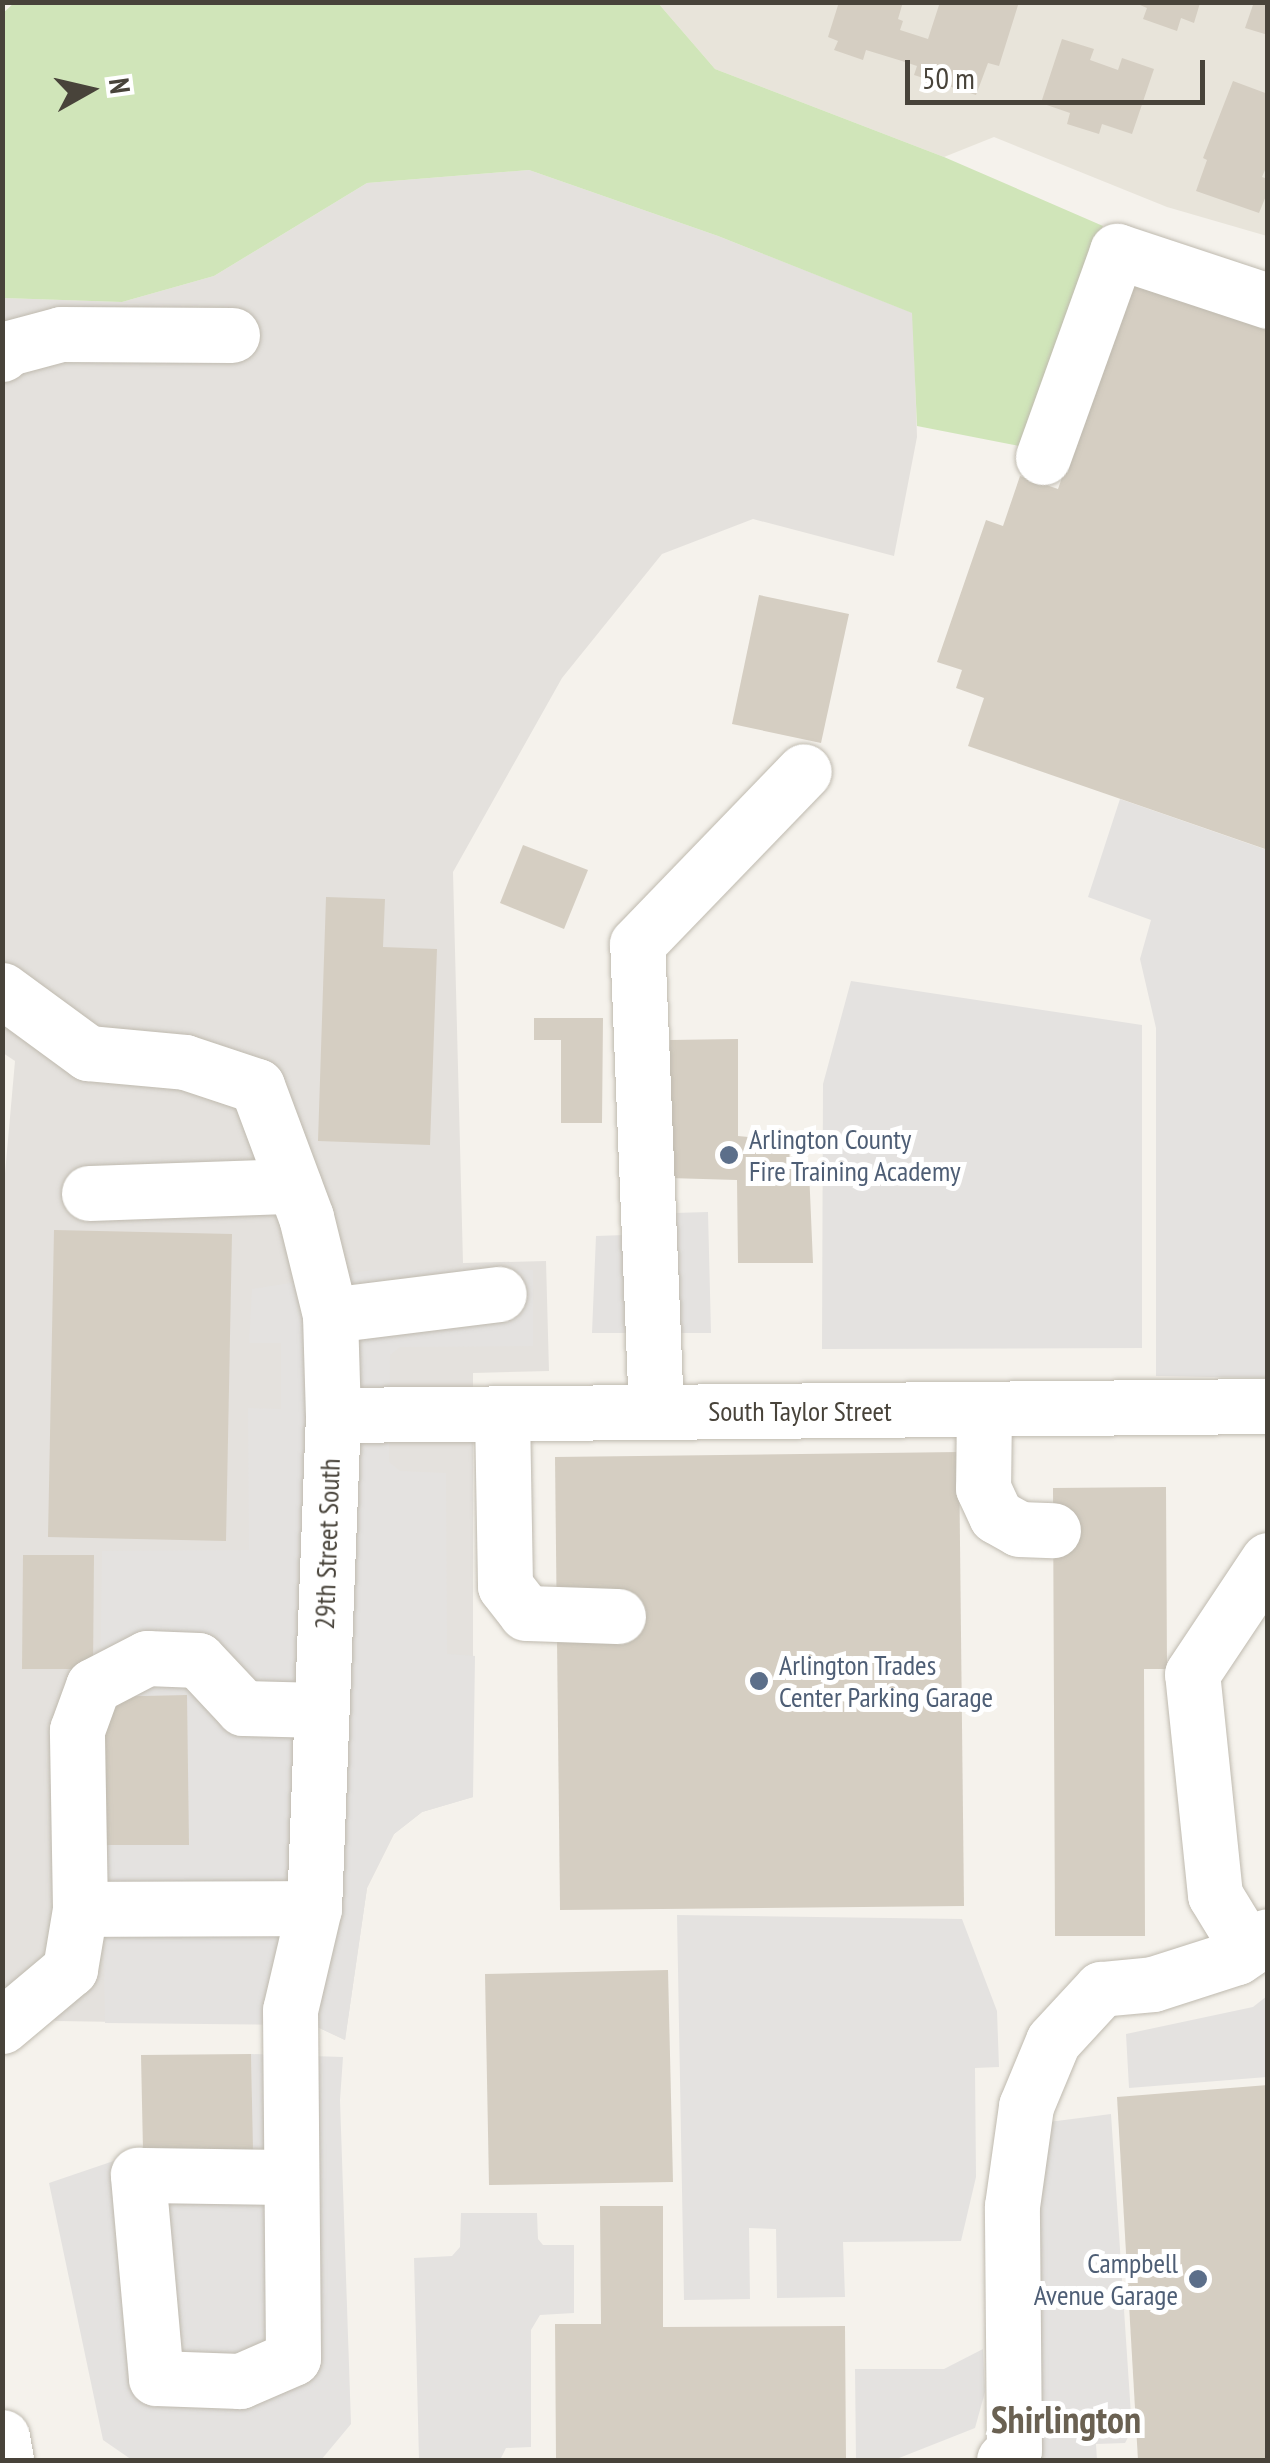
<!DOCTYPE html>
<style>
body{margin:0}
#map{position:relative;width:1270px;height:2463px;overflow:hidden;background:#f5f2ec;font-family:"PT Sans Narrow",sans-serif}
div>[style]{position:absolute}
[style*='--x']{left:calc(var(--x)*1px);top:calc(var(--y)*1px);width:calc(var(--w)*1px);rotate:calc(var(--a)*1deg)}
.residential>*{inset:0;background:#e8e4da}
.industrial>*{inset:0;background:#e4e1dd}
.green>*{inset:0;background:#d0e5b9}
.parking>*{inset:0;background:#e4e2e0}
.building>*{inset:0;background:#d5cec2}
.roads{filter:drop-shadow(0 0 2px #bfbaaf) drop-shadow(0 0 2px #bfbaaf)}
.minor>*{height:55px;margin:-27.5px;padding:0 27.5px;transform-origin:27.5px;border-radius:27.5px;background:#fff}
.dots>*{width:28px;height:28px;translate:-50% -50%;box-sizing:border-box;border:5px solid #fff;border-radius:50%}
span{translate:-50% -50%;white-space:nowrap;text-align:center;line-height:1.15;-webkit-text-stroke:10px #fff;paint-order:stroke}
.service-label{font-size:28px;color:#4e5e75}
.left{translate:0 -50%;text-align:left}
.right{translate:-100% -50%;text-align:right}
.street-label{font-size:28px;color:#48433a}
.district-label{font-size:38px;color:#6a6152;font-weight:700}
.frame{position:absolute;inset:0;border:5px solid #48433a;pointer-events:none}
.north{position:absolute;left:40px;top:40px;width:100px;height:100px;-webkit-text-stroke:8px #fff;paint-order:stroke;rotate:82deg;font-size:28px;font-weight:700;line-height:40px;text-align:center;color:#48433a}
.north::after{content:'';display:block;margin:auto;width:35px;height:45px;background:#48433a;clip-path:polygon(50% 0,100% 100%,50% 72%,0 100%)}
.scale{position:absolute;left:905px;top:60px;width:300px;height:45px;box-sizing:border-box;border:5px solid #48433a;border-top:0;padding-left:12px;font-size:30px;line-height:35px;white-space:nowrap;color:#48433a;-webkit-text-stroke:8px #fff;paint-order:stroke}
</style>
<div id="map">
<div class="residential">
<i style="clip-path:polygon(658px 3px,1267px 3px,1267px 236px,1167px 207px,994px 137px,944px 157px,715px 69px)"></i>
</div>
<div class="industrial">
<i style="clip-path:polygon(529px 170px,718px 236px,913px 313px,917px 437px,894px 556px,753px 519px,662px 554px,562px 678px,453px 872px,463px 1263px,546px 1261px,549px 1371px,473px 1373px,473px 1797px,422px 1812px,394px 1834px,367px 1888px,345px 2040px,313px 2025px,56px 2021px,3px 1993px,2px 1207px,15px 1061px,3px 1053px,3px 298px,122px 302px,214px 276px,367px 183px)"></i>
</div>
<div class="green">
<i style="clip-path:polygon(15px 2px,658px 3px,715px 69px,944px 157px,1103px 226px,1029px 448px,917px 426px,912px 313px,718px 236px,529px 170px,367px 183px,214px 276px,122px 302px,3px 298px,2px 14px)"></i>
</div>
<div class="parking">
<i style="clip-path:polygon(1120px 799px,1267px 850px,1267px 1378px,1156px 1376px,1156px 1028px,1140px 959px,1151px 920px,1088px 897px)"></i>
<i style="clip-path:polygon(851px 981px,1142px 1025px,1142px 1348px,822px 1349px,823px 1084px)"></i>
<i style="clip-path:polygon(708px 1212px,711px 1333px,592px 1333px,596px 1236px,625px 1235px,674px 1213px)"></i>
<i style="clip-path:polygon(372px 1270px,533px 1270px,533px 1346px,400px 1347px,390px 1355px,389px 1462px,400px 1471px,446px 1473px,447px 1654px,475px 1656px,473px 1797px,422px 1812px,394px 1834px,367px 1888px,345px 2040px,313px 2025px,105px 2023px,102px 1845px,189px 1844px,187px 1696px,100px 1697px,102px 1551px,249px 1550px,248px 1408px,281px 1409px,281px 1343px,249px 1343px,252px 1289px)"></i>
<i style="clip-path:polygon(677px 1915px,962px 1919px,997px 2011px,999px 2067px,975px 2068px,976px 2177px,961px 2241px,843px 2242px,845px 2297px,777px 2298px,776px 2229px,749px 2228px,750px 2299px,684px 2300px)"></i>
<i style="clip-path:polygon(1267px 1996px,1267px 2077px,1129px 2088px,1126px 2034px,1253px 2007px)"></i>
<i style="clip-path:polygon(251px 2054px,343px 2057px,340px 2100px,351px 2424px,321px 2460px,132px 2460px,103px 2440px,49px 2183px,143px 2151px,252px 2150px)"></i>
<i style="clip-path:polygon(1111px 2114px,1132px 2430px,1125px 2443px,1096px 2444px,1097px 2460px,1032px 2460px,1041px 2123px)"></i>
<i style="clip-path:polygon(461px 2213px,537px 2213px,538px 2239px,543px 2245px,574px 2245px,574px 2313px,540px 2315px,531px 2330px,531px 2447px,506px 2448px,500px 2460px,419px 2460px,414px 2258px,452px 2256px,460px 2247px)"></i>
<i style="clip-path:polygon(983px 2349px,985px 2392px,975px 2428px,894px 2460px,856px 2460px,855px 2369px,944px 2369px)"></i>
</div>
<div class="building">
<i style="clip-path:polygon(839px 2px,903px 2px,898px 19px,903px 21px,900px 30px,928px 39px,940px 2px,1019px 2px,999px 66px,988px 63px,976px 95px,914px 75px,917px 66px,902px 61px,866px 50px,863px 60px,834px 50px,838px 41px,828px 37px)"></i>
<i style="clip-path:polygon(1133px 2px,1198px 2px,1200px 3px,1194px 23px,1181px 18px,1177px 31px,1143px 19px,1147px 8px)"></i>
<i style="clip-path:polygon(1254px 2px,1268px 2px,1268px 35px,1245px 28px)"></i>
<i style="clip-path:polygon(1062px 39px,1094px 49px,1090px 60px,1118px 70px,1122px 58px,1154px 69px,1132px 134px,1102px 124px,1099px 134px,1067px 124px,1070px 113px,1041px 103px)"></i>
<i style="clip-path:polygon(1233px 81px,1268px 94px,1268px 163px,1262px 177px,1268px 179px,1268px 191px,1259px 213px,1196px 191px,1207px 160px,1203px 158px)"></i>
<i style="clip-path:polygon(1133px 273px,1268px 320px,1268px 850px,968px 746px,984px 698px,956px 688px,962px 670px,937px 662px,986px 520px,1003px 526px,1020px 476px,1058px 489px)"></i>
<i style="clip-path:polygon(759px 595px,849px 614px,821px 743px,732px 724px)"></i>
<i style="clip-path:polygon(523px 845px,588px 870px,564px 929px,500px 903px)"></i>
<i style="clip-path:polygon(326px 897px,385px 899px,383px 947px,437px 949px,430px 1145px,318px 1141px)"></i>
<i style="clip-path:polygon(534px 1018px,603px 1018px,602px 1123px,561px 1123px,561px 1040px,534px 1040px)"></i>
<i style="clip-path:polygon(738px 1039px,738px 1136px,789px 1141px,790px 1168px,809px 1170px,813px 1263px,738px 1263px,737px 1180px,669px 1178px,670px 1040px)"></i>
<i style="clip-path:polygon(54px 1230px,232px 1234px,226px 1541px,48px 1537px)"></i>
<i style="clip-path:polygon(959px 1452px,964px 1906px,560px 1910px,555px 1457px)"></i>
<i style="clip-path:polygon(1166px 1487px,1167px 1669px,1144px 1669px,1145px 1936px,1055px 1936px,1053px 1488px)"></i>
<i style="clip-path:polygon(23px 1555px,94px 1555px,93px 1669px,22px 1669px)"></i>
<i style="clip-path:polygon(187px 1695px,189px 1845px,102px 1845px,100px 1697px)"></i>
<i style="clip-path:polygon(668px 1970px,673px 2182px,489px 2185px,485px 1974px)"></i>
<i style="clip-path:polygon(251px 2054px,253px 2150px,143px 2151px,141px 2055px)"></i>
<i style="clip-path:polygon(1268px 2085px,1268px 2460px,1138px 2460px,1117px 2097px)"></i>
<i style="clip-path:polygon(600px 2206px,663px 2206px,663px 2327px,845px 2326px,846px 2460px,556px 2460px,555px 2324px,601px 2324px)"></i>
</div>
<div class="roads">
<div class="minor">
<i style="--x:2;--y:354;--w:6;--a:-59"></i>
<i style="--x:5;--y:349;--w:58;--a:-15"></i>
<i style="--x:61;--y:334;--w:171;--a:0.3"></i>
<i style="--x:1043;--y:457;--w:219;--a:-70.2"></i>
<i style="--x:1117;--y:251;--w:159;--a:18.3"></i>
<i style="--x:2;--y:990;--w:107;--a:36.2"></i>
<i style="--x:88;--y:1053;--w:97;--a:5.3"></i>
<i style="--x:185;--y:1062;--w:76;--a:18.4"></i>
<i style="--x:257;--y:1086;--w:140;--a:69.5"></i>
<i style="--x:306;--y:1217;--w:101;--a:76.2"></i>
<i style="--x:330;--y:1315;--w:100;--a:88.3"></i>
<i style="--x:333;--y:1415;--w:493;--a:92.2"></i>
<i style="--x:314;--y:1908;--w:105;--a:103.2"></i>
<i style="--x:290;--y:2010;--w:348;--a:89.5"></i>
<i style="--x:293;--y:2358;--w:58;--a:156.5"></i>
<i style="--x:240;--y:2381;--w:84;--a:-178"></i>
<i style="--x:156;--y:2378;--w:204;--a:-95.1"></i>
<i style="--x:138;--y:2175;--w:152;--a:0.8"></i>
<i style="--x:89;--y:1193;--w:205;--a:-2"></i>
<i style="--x:330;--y:1315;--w:170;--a:-7.1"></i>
<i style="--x:984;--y:1410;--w:78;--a:90.7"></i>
<i style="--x:983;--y:1488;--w:31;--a:65"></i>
<i style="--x:996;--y:1516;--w:26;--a:29"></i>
<i style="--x:1019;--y:1529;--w:34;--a:2"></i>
<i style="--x:656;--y:1412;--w:468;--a:-92.3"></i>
<i style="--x:637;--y:944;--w:240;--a:-46"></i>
<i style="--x:502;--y:1413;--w:173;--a:89"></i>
<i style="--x:505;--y:1586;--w:34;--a:52"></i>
<i style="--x:526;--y:1613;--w:92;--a:1.9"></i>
<i style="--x:333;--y:1415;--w:935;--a:-0.55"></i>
<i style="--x:80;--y:1909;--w:234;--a:-0.2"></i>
<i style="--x:1248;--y:1949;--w:63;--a:-121.4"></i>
<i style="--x:1215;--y:1895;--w:222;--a:-95.9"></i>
<i style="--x:1192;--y:1674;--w:137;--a:-56.3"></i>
<i style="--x:2;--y:2026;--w:89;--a:-40"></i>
<i style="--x:70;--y:1969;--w:61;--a:-80.5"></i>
<i style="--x:80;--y:1909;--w:179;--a:-91"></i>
<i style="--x:77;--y:1730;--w:47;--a:-70"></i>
<i style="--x:93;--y:1686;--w:61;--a:-27.4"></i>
<i style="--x:147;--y:1658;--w:51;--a:2.2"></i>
<i style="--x:198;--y:1660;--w:66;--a:46.8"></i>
<i style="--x:243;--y:1708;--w:78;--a:1.5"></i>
<i style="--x:2;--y:2437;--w:23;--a:80"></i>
<i style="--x:1004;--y:2460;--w:14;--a:-45"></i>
<i style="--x:1014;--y:2450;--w:244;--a:-90.5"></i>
<i style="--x:1012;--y:2206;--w:101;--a:-82"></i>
<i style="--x:1026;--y:2106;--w:70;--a:-67.4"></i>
<i style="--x:1053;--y:2041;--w:71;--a:-47.3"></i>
<i style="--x:1101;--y:1989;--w:52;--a:-5.5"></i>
<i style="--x:1153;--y:1984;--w:88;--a:-17.8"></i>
<i style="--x:1237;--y:1957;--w:37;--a:-34"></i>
</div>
</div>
<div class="dots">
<i style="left:729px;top:1155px;background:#5c6f8a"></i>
<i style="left:759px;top:1681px;background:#5c6f8a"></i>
<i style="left:1198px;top:2279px;background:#5c6f8a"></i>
</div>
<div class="service-label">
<span class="left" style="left:749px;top:1155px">Arlington County<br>Fire Training Academy</span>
<span class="left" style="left:779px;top:1681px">Arlington Trades<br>Center Parking Garage</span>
<span class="right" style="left:1178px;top:2279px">Campbell<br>Avenue Garage</span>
</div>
<div class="street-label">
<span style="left:800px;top:1411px">South Taylor Street</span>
<span style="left:327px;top:1544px;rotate:-88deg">29th Street South</span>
</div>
<div class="district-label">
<span style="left:1066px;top:2419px">Shirlington</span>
</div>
<div class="frame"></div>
<div class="north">N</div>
<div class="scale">50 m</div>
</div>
